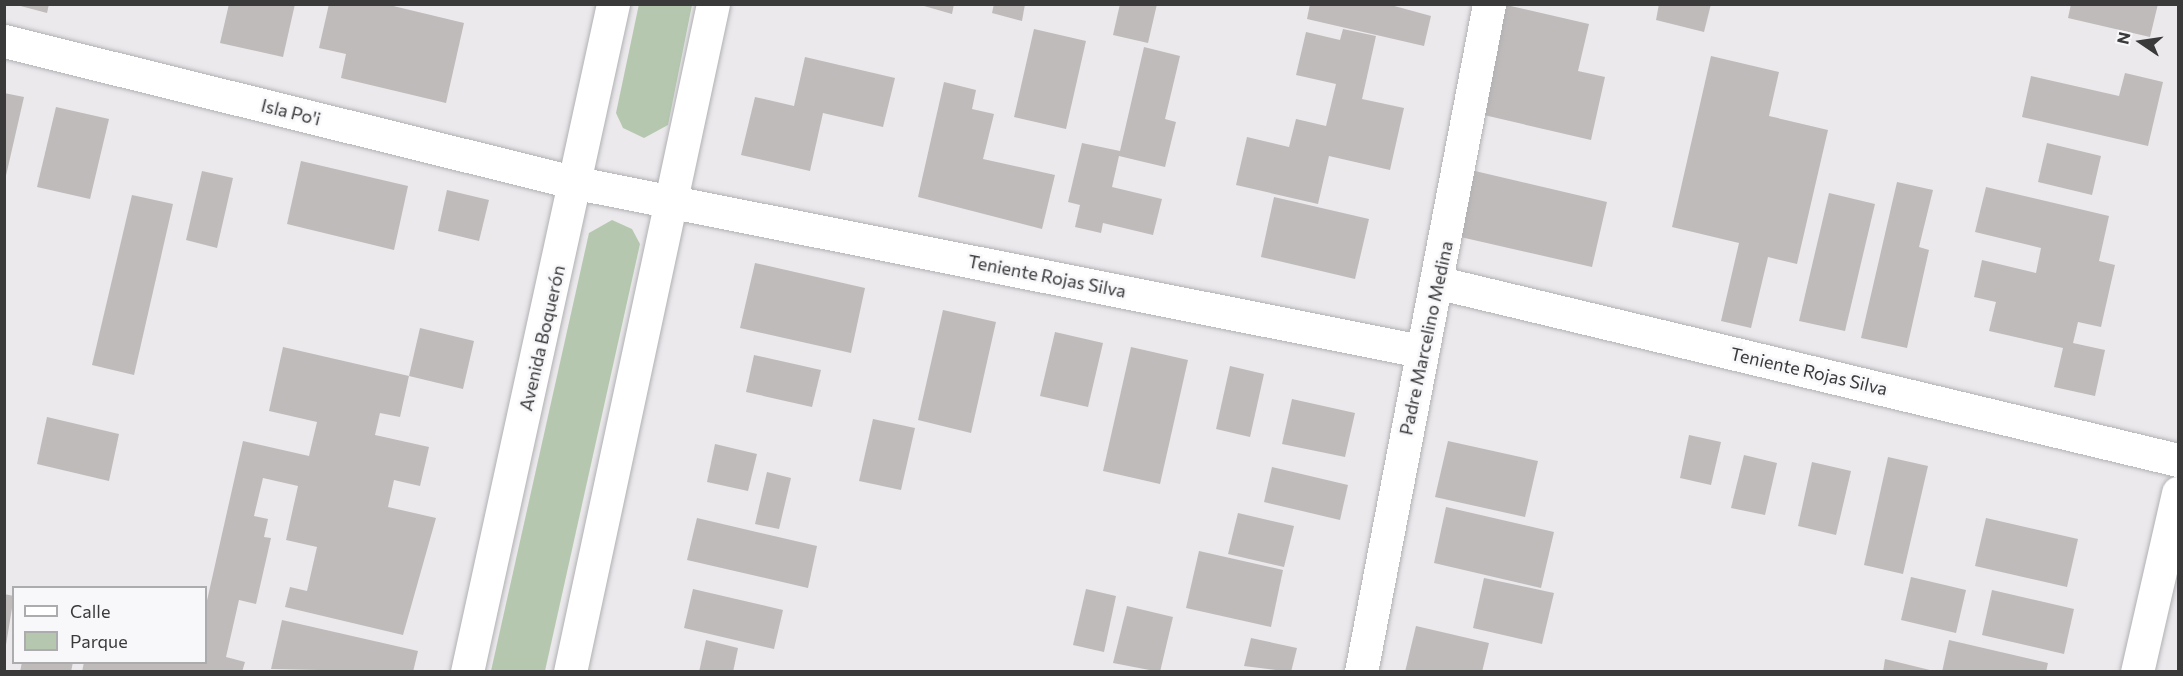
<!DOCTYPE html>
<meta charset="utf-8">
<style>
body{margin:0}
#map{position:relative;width:2183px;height:676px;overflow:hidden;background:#ebe9ec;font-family:Commissioner,sans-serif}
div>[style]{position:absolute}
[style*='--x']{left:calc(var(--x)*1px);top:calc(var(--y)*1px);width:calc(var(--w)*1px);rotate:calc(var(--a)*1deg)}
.green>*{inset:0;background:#b5c8af}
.building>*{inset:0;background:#bfbbba}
.roads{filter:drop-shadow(0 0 2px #b1b0b3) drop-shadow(0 0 2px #b1b0b3)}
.street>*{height:33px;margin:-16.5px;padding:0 16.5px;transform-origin:16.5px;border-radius:16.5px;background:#fff}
.secondary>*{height:33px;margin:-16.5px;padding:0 16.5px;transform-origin:16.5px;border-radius:16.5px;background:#fff}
span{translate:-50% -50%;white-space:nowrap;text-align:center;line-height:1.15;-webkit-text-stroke:5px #f8f7fa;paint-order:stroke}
.street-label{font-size:18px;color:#3a3a3b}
.frame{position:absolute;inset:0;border:6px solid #3a3a3b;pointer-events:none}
.legend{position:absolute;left:12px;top:586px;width:195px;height:78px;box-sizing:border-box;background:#f8f7fa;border:2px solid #acabae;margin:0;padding:8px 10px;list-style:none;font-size:18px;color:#3a3a3b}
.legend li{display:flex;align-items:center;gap:12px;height:30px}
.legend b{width:30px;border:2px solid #acabae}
.north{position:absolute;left:2111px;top:12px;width:60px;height:60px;-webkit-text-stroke:4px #f8f7fa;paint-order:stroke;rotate:283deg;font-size:16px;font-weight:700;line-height:24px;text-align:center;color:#3a3a3b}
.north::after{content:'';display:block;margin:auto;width:21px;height:27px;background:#3a3a3b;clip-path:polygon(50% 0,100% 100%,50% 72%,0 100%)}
</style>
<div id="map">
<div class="green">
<i style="clip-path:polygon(639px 4px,692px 5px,668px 125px,644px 138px,623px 128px,616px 113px)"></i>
<i style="clip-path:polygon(612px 220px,632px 229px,640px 244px,545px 671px,491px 671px,589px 233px)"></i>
</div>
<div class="building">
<i style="clip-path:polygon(13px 4px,49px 4px,47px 13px)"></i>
<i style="clip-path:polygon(229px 4px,295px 4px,283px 57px,220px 43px)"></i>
<i style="clip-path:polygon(329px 4px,385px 4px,464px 23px,446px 103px,341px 78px,346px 54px,319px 48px)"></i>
<i style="clip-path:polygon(917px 4px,954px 4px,952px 14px)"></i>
<i style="clip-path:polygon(994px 4px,1025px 4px,1022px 21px,992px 13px)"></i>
<i style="clip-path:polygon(1120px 4px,1157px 4px,1148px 43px,1113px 35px)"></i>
<i style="clip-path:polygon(1310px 4px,1387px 4px,1431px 16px,1424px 46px,1307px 19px)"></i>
<i style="clip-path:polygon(1502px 4px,1589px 24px,1578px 71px,1605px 77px,1591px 140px,1458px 109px)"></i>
<i style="clip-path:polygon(1659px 4px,1711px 4px,1704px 32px,1656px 20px)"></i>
<i style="clip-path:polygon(2071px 4px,2158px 4px,2150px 37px,2068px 18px)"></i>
<i style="clip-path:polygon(1034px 29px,1086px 41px,1066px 129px,1014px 117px)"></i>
<i style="clip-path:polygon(1343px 29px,1376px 36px,1362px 99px,1404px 108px,1390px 170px,1329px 156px,1318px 204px,1236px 185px,1247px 137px,1289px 147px,1296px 119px,1326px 126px,1336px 84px,1296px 75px,1306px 32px,1340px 40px)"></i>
<i style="clip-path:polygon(1144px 47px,1180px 56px,1165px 119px,1176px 122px,1165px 167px,1119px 156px,1112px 187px,1162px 199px,1153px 235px,1103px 223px,1101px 233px,1075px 227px,1080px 205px,1068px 202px,1082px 143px,1120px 151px)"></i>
<i style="clip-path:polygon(1711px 56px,1779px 72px,1769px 116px,1828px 130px,1797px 264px,1768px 257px,1751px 328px,1721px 321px,1739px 243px,1672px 227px)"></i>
<i style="clip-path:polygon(805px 57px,895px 78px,883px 127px,823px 113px,810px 171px,741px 155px,755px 97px,794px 106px)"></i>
<i style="clip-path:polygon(2125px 73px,2163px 82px,2148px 146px,2022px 117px,2031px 76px,2119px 96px)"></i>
<i style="clip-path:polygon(944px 82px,976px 90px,972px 109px,994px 114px,983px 159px,1055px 175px,1042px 229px,918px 197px)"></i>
<i style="clip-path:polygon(4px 93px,24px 97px,5px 180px,4px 179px)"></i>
<i style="clip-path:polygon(56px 107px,109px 119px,90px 199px,37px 187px)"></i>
<i style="clip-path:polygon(2047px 143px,2101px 156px,2092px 195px,2038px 182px)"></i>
<i style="clip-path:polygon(301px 161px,408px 186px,394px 250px,287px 224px)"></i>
<i style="clip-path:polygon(1458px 167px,1607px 202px,1592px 267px,1443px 233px)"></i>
<i style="clip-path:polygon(202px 171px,233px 178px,217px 248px,186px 240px)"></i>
<i style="clip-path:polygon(1897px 182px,1933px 190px,1919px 247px,1929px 250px,1907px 348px,1861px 338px)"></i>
<i style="clip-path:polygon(1986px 187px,2109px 216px,2099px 261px,2115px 265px,2101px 327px,2078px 322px,2073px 343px,2105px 350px,2095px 396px,2054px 387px,2063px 348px,1989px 331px,1996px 302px,1974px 297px,1982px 260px,2036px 273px,2041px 248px,1975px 232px)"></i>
<i style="clip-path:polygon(447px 190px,489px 200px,479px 241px,438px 231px)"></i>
<i style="clip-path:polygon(1829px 193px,1875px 204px,1845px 331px,1799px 321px)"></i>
<i style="clip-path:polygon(132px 195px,173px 204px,134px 375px,92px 365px)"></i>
<i style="clip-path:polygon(1274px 197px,1369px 219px,1355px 279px,1261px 257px)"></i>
<i style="clip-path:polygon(755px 263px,865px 288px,851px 353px,740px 328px)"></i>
<i style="clip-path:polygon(943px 310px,996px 322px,971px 433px,918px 420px)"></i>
<i style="clip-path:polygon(420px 328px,474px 341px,463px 389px,409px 376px)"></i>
<i style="clip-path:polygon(1055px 332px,1103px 343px,1088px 407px,1040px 396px)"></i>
<i style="clip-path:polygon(283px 347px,409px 376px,400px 417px,380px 413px,375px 435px,429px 447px,420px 486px,394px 480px,388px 507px,436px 518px,403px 635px,285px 607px,290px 587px,307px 591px,317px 547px,286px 540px,298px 486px,263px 478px,254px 516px,268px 519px,264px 537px,271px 538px,256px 604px,239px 600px,226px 657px,245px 662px,242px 672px,82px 672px,84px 662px,206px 662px,206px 605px,243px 441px,309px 456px,317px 422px,269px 411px)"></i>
<i style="clip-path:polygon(1131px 347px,1188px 360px,1160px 484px,1103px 471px)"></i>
<i style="clip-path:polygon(754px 355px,821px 370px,812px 407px,746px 392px)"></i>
<i style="clip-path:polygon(1230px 366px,1264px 374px,1250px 437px,1216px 429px)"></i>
<i style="clip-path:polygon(1292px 399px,1355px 413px,1345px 457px,1282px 444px)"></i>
<i style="clip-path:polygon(47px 417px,119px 434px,109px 481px,37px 464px)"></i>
<i style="clip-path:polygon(873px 419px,915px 428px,901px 490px,859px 481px)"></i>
<i style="clip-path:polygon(1689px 435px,1721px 442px,1711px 485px,1680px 478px)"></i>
<i style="clip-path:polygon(1448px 441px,1538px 461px,1525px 517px,1435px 497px)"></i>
<i style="clip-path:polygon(715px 444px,757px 454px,748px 491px,707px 482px)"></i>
<i style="clip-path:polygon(1744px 455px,1777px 463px,1765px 515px,1731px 508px)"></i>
<i style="clip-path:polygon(1888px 457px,1928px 466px,1903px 574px,1864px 565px)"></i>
<i style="clip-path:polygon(1812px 462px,1851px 471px,1836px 535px,1798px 526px)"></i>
<i style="clip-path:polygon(1272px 467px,1348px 485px,1340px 520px,1264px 502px)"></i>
<i style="clip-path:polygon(767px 472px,791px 478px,779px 529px,755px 524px)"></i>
<i style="clip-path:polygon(1446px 507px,1554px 532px,1541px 588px,1434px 563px)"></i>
<i style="clip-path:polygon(1238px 513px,1294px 526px,1284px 567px,1228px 554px)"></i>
<i style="clip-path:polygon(697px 518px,817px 546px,808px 588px,687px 560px)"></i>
<i style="clip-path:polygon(1986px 518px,2078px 539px,2067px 587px,1975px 566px)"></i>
<i style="clip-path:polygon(1199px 551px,1283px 570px,1271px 627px,1186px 608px)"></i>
<i style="clip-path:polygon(1911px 577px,1966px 590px,1956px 633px,1901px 620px)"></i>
<i style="clip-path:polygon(1484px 578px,1554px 593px,1542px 644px,1473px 628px)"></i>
<i style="clip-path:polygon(693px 589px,783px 610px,774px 649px,684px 628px)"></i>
<i style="clip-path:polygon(1086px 589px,1116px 596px,1104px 652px,1073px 645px)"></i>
<i style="clip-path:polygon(1992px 590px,2074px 609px,2064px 654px,1982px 635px)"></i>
<i style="clip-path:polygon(4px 594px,14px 596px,5px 651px,4px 651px)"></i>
<i style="clip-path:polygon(1127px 606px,1173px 617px,1160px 672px,1113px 663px)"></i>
<i style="clip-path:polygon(282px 620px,418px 651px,413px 672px,271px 669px)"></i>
<i style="clip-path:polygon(1416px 626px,1489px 643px,1482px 672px,1405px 672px)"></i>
<i style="clip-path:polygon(1251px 638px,1297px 648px,1291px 672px,1244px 666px)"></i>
<i style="clip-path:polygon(706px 640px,738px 648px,733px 672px,699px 672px)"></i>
<i style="clip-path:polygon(1949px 640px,2048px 663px,2046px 672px,1942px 672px)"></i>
<i style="clip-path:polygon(1885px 659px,1934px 671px,1934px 672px,1883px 672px)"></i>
<i style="clip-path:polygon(22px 662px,73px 662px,71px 672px,20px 672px)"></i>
</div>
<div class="roads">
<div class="street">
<i style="--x:4;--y:41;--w:590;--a:13.92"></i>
<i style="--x:577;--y:183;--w:861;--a:11.26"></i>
<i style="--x:1440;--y:283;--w:759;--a:13.49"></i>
<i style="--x:1361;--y:672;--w:680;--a:-79.15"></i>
<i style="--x:2137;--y:672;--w:184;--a:-77.1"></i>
</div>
<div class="secondary">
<i style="--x:467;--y:672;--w:684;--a:-77.67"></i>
<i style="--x:570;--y:672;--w:683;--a:-77.92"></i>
</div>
</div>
<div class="street-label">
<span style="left:291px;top:112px;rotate:14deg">Isla Po'i</span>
<span style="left:1047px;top:276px;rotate:11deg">Teniente Rojas Silva</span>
<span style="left:542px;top:338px;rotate:-77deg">Avenida Boquerón</span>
<span style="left:1426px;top:338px;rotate:-78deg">Padre Marcelino Medina</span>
<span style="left:1809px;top:371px;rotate:13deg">Teniente Rojas Silva</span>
</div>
<div class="frame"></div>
<ul class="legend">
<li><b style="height:8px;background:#fff"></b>Calle</li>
<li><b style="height:16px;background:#b5c8af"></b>Parque</li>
</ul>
<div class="north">N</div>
</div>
